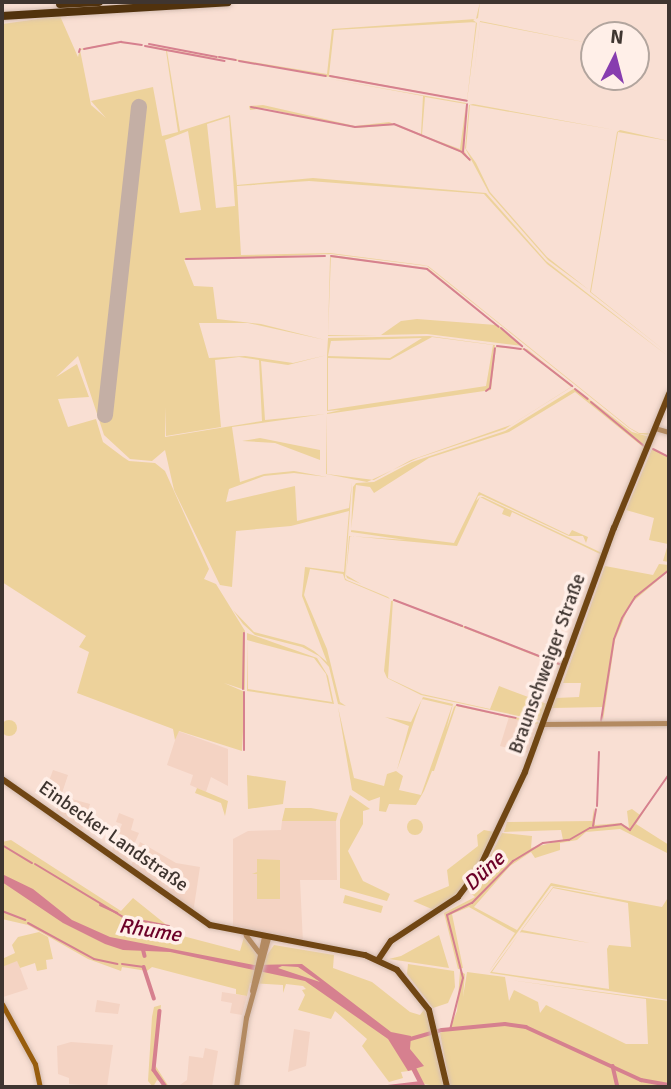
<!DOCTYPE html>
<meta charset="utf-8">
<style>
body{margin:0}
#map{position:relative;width:671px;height:1089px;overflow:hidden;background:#f9dfd3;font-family:Signika,sans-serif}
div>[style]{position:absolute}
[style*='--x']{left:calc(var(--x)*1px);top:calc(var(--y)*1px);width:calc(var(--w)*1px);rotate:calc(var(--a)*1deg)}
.built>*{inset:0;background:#f4d3c3}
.green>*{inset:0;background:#edd29b}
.round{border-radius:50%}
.water>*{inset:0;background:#d6808f}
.stream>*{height:2px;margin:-1px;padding:0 1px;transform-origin:1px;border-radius:1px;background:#d6808f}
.canal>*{height:3.5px;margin:-1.75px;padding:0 1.75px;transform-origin:1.75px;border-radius:1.75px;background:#d6808f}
.river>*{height:4.5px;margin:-2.25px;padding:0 2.25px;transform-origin:2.25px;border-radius:2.25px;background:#d6808f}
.runway>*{height:16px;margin:-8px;padding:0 8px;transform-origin:8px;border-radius:8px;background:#c4afa5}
.roads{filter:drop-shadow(0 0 2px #d4bdb2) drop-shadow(0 0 2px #d4bdb2)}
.tertiary>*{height:4.5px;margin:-2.25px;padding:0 2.25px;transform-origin:2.25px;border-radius:2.25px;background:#b38a61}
.secondary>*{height:5px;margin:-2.5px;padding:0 2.5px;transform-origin:2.5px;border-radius:2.5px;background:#985d0d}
.primary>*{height:6px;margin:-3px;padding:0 3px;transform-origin:3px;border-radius:3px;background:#704614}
.motorway>*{height:8px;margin:-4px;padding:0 4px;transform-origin:4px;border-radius:4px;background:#51320d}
span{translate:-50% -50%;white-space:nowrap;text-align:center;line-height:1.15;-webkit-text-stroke:7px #ffefe8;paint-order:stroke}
.street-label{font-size:19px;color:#3f3530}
.water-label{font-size:21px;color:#6c0028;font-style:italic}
.frame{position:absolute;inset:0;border:4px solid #3f3530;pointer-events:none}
.north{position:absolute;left:580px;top:21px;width:70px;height:70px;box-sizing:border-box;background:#ffefe8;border:2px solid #b2a59e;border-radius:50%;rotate:6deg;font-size:19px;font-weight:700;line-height:28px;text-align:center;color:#3f3530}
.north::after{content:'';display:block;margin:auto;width:24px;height:32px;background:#873daf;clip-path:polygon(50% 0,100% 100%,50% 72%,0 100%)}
</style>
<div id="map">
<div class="built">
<i style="clip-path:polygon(509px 717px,539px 724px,528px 753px,500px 746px)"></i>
<i style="clip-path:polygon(178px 731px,228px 749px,228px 786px,211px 777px,206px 792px,190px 785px,193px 775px,167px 765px)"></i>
<i style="clip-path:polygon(53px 770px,68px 775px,62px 793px,45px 792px)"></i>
<i style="clip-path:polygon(61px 796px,90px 804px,82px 830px,56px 811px)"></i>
<i style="clip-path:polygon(119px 813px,134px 819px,131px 830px,139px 833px,127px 861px,112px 851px,122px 824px,116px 822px)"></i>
<i style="clip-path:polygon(282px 821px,336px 821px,337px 880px,300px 880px,303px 943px,233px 928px,233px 839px,248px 831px,281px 830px)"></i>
<i style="clip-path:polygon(140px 842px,176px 863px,200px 867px,193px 913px,130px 869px)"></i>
<i style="clip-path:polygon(17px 960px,28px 989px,3px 997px,2px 967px)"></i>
<i style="clip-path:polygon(222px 992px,247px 996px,242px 1015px,230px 1013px,232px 1003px,221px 1001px)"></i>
<i style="clip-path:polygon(97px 1000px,120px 1004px,118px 1014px,95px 1012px)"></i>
<i style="clip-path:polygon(294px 1029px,310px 1032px,306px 1066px,288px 1072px)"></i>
<i style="clip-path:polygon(71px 1042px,113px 1045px,107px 1087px,69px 1084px,69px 1078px,58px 1074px,57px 1046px)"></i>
<i style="clip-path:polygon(205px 1048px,218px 1051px,212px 1087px,177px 1087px,187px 1080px,189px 1056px,203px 1058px)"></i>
</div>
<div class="green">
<i style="clip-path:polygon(evenodd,480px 2px,478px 18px,473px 20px,477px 23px,467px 101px,147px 45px,327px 74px,332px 29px,476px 19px,480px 2px,476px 22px,467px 100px,329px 75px,334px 30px,476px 22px)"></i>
<i style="clip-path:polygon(evenodd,60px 16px,78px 57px,80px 49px,116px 42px,143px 45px,120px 43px,80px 50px,91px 105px,106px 118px,91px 101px,153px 87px,162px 136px,178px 132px,166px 51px,144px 45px,227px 60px,167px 51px,180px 131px,230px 115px,237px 185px,313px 178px,486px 193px,546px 261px,669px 357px,547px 264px,484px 194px,309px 181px,237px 186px,241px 255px,330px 253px,423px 265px,428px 266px,437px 273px,630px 428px,639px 433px,650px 433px,669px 384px,652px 433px,649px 435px,639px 434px,629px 428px,427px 266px,331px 254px,184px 260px,194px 286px,213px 287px,217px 319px,261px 324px,325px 340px,248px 323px,199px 323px,209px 358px,245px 356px,293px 363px,327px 355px,328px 338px,429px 336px,495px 345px,493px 355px,497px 346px,527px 349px,573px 386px,505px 429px,418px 458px,367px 482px,326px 474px,327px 413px,341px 410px,327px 411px,327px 355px,288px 365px,261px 361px,265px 420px,325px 414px,232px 427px,240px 482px,264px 474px,294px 471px,327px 477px,294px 473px,264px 476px,229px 489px,226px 502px,295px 486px,297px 521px,349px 508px,352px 482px,345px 578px,347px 580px,388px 597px,390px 599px,345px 580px,343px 574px,310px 569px,304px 595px,327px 649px,340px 702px,346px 706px,338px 704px,329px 667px,319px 656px,302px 647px,255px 635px,243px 624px,233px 610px,254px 632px,304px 645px,314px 651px,327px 662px,302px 596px,305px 567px,344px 572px,349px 511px,291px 526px,236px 531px,232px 587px,220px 585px,174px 490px,165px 450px,152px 461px,130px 459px,104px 435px,78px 356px,56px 377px,77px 364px,89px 397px,58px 399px,68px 427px,96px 419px,103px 442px,123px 457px,129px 461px,155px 463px,165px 471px,209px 569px,204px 579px,216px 584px,245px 631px,245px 690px,224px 683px,245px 692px,242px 751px,179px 731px,175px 740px,173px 729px,77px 693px,89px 652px,79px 647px,86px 636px,2px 582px,2px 24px,60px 16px,229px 117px,235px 206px,216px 208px,207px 124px,229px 117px,60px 16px,188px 131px,201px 210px,180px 213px,165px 140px,188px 131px,60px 16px,432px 337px,493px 345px,486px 386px,328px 410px,328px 358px,390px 360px,432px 337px,60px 16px,422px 338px,390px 358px,328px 356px,331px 341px,422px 338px,60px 16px,496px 347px,525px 350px,571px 387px,511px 425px,411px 460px,374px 480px,327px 474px,327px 414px,491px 390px,496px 347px,60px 16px,239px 357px,259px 360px,262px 421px,165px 437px,166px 407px,166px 436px,221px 427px,215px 360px,239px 357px)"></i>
<i style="clip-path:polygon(480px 21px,594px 44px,480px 22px,471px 102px)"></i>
<i style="clip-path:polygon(evenodd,325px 78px,466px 103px,463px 149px,471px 162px,460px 152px,394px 125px,356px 128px,264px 108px,250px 110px,249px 106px,263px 105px,355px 126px,389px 122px,421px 134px,423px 96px,325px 78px,425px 97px,466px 104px,460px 149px,422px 135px,425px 97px)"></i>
<i style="clip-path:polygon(473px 104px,615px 130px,470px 105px,466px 149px,476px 163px,490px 192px,547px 257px,589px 290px,548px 260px,489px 193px,465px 148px,469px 105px)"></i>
<i style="clip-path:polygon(620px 130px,669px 141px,618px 132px,591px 292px,669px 354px,590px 292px,617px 132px)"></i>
<i style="clip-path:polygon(evenodd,331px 255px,428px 268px,523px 346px,427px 334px,328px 336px,331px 255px,330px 257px,426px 269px,496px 325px,417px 319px,401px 321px,381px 335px,328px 335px,330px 257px)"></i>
<i style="clip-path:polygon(575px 388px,632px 432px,650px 437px,602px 551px,643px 447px,575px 392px,509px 432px,429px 458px,374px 493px,370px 487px,356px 485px,351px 530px,454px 543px,479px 492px,569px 535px,572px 530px,588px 537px,586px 543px,583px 536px,569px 536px,481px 495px,478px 496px,476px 501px,480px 497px,483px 497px,602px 553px,564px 663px,600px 554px,512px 512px,510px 517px,502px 514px,504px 509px,480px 497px,457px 546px,350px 536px,346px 575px,361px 584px,347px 578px,346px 575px,349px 536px,406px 540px,351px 532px,353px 487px,356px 483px,374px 482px,412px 462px,505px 431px)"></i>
<i style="clip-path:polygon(260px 438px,320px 450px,320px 460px,275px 443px,242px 441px)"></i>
<i style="clip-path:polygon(652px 449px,669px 456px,669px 562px,663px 561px,668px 544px,649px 540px,654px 518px,626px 510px)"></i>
<i style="clip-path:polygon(659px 564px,669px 565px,669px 571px,630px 604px,615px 640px,603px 721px,602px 707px,552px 708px,556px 698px,579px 697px,581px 683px,563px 683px,605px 566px,653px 575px)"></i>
<i style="clip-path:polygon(evenodd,396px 600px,562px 664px,542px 721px,421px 695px,387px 678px,384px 671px,391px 601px,396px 600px,393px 600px,561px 666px,547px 704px,499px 686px,490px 709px,422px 694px,388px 678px,393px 600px)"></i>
<i style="clip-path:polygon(evenodd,247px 633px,317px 658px,328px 676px,334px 704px,247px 691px,247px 633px,247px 640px,314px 658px,326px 674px,332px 702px,248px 689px,247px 640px)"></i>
<i style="clip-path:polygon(423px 697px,453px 704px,446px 730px,454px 707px,456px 705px,538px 722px,540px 724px,530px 753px,538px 724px,456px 706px,434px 771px,432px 771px,424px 791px,416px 805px,389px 804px,386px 812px,379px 811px,380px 797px,369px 801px,352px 790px,338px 707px,354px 778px,384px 786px,387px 774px,396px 771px,403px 776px,399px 790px,421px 795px,452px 706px,422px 699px,397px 770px,409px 726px,385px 717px,411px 722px)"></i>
<i class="round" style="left:1px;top:720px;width:16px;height:16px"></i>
<i style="clip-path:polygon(669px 773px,636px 824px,669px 845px,669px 854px,620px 829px,586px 832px,577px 840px,560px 843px,560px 850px,535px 858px,531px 852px,510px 866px,474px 907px,517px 930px,551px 883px,603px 894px,551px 886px,488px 973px,515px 933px,469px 907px,452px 914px,463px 968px,458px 969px,444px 913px,475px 897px,472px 894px,493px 866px,487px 863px,502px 833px,532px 836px,531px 848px,563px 840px,561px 830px,504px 832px,507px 822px,592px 821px,594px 808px,595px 825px,621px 823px,629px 828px,627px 811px,632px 809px,640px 815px)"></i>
<i style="clip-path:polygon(247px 775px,286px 781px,283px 804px,248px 809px)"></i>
<i style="clip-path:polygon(197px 788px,228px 801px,225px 816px,221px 803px,195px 793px)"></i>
<i style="clip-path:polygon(350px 795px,370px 809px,363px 811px,363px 824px,348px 851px,363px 881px,390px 894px,387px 901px,340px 888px,340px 820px)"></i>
<i style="clip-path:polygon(285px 808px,311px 808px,338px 813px,336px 821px,282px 821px)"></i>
<i class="round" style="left:407px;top:819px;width:16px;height:16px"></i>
<i style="clip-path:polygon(484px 830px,494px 832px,476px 872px,455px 898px,434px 910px,413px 901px,449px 886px,447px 870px,478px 846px,477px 835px)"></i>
<i style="clip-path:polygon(11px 840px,121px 911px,133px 898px,179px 935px,240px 951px,244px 937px,257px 955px,265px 958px,274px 945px,334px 955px,333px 968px,372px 982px,410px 1012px,420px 1015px,426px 1007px,444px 1087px,423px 1084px,416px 1070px,401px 1072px,403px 1078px,389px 1082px,362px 1046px,367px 1039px,335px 1011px,331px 1019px,298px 1010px,305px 995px,302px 990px,306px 989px,303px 986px,286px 984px,283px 993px,283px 985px,250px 983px,247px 996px,236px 994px,236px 989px,152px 967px,147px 971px,122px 967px,121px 971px,88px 959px,28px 925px,2px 919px,2px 842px)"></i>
<i style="clip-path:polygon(257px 859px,280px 860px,280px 899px,257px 899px,257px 874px,252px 874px,257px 872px)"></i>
<i style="clip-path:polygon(evenodd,553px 887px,662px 907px,669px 896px,669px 1000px,490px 973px,553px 887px,553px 888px,628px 903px,631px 947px,609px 945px,607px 949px,609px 989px,492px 972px,520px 932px,590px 943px,522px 930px,553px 888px)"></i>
<i style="clip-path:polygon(345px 895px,383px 906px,381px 913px,343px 903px)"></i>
<i style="clip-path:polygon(39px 932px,48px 937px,53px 959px,46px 960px,47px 969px,37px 971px,35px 963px,20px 968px,17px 961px,2px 967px,2px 959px,15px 953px,12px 945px,18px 937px)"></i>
<i style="clip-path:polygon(439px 935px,449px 968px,389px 959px,401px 956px)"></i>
<i style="clip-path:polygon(408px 964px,454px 971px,455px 987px,448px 1003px,433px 1008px,407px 974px)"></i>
<i style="clip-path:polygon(460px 971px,465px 974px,463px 997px,467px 972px,505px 977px,509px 1001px,514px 990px,538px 1002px,540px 1013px,546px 1005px,626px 1044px,648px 1044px,646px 999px,510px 980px,669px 1001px,669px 1087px,450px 1087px,440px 1033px,450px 1028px,457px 1011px)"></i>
<i style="clip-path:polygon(161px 1005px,155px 1065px,169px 1087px,157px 1080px,153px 1087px,148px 1081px,152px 1017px,154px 1007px)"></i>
</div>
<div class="water">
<i style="clip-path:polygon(evenodd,2px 874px,33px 889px,72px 920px,110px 937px,254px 965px,302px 964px,391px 1032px,411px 1036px,410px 1049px,424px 1066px,408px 1071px,388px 1039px,305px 981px,170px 952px,123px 950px,105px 944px,63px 923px,2px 882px,2px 874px,282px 966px,298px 967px,320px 982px,278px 968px,282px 966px)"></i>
</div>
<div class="stream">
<i style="--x:149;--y:44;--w:69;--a:10.8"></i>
<i style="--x:145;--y:46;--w:81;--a:10.6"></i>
<i style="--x:84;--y:49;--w:38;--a:-11"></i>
<i style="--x:121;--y:42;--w:21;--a:8"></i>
<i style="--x:79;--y:52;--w:3;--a:-72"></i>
<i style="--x:219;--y:57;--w:17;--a:10"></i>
<i style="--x:239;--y:61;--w:88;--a:9.8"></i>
<i style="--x:330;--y:76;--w:139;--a:10.3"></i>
<i style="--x:251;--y:107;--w:106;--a:10.9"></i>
<i style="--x:355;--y:127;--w:39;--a:-4"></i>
<i style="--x:394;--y:124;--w:74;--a:22.4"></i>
<i style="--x:462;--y:152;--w:11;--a:45"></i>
<i style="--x:463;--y:152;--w:48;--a:-85.2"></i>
<i style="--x:331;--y:256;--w:97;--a:7.7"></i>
<i style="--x:427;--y:269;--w:92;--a:38.9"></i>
<i style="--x:186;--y:259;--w:139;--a:-1.2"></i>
<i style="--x:501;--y:328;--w:28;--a:41"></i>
<i style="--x:497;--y:346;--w:24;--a:7"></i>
<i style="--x:524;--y:349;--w:61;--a:37.6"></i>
<i style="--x:575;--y:389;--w:16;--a:38"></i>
<i style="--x:486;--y:391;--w:5;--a:-37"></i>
<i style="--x:490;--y:388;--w:40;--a:-82.9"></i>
<i style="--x:591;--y:402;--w:69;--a:39.7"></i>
<i style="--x:653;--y:449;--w:18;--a:27"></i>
<i style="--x:394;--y:600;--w:73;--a:20.9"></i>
<i style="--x:465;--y:627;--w:104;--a:21.4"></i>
<i style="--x:243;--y:689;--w:56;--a:-89"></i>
<i style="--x:457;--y:705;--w:60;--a:12.4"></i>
<i style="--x:601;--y:721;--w:83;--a:-81"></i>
<i style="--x:614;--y:639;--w:22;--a:-69"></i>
<i style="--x:622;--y:618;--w:25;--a:-58"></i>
<i style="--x:635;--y:597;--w:43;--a:-38.5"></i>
<i style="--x:244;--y:750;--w:58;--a:-90"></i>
<i style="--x:597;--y:806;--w:54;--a:-87.9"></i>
<i style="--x:593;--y:826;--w:17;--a:-80"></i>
<i style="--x:2;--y:845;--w:35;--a:31"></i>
<i style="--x:35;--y:864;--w:103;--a:31.1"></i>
<i style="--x:123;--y:917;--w:47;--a:11.1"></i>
<i style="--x:100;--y:905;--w:19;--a:25"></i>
<i style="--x:2;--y:911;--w:25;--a:21"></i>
<i style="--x:28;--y:923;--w:75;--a:28.6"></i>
<i style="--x:94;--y:959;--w:24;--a:12"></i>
<i style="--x:122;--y:964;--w:22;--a:8"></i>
<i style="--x:450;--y:1030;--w:54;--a:-76"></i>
<i style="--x:463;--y:978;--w:65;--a:-104.3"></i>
<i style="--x:447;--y:915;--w:28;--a:-26"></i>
<i style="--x:472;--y:903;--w:59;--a:-45.7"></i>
<i style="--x:513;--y:861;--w:35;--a:-31"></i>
<i style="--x:543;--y:843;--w:26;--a:-7"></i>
<i style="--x:569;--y:840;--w:24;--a:-30"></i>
<i style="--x:590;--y:828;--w:31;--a:-7"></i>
<i style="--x:621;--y:824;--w:11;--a:34"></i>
<i style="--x:630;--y:830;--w:68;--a:-55.1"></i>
</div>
<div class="canal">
<i style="--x:143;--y:948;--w:8;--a:76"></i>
<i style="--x:144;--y:967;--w:33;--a:72"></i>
<i style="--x:160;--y:1011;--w:59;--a:95.8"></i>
<i style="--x:154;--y:1070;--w:21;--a:55"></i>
<i style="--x:407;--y:1040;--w:36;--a:-16"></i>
<i style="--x:442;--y:1030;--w:63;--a:-5.4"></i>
<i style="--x:505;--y:1024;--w:21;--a:8"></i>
<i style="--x:526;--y:1027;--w:127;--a:24.7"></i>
<i style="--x:641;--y:1080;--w:28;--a:10"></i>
<i style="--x:613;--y:1066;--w:22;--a:77"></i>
<i style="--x:388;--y:1087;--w:31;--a:-7"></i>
</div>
<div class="river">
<i style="--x:413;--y:1067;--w:22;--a:63"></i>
</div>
<div class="runway">
<i style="--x:105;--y:415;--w:310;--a:-83.7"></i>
</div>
<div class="roads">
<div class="tertiary">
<i style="--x:655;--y:428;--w:15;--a:16"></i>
<i style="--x:543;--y:724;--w:126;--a:-0.5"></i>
<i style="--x:246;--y:935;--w:21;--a:53"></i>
<i style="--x:252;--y:991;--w:55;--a:-77.5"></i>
<i style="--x:236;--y:1087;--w:70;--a:-81.8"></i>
<i style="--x:246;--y:1018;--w:83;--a:-74.6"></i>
</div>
<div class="secondary">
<i style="--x:2;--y:1004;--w:68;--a:61.2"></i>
<i style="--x:35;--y:1064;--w:24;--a:78"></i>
</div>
<div class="primary">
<i style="--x:2;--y:779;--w:254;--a:35.1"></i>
<i style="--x:210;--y:925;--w:158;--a:11"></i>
<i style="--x:365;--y:955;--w:35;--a:25"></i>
<i style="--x:397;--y:970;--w:51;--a:51.3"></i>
<i style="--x:429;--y:1010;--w:79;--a:76.8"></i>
<i style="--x:378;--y:960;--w:23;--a:-56"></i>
<i style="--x:391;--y:941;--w:80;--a:-33.3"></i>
<i style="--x:458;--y:897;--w:35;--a:-53"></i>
<i style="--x:479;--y:869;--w:107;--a:-64.6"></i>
<i style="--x:525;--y:772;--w:260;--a:-70"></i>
<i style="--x:614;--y:528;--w:145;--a:-67.7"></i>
</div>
<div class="motorway">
<i style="--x:60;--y:4;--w:39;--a:-3"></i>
<i style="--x:2;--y:16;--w:226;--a:-3.5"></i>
</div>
</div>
<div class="street-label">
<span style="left:548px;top:664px;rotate:-70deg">Braunschweiger Straße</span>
<span style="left:113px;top:837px;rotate:35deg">Einbecker Landstraße</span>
</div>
<div class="water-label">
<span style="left:484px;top:871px;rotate:-43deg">Düne</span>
<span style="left:150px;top:930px;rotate:9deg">Rhume</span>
</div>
<div class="frame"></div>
<div class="north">N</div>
</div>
